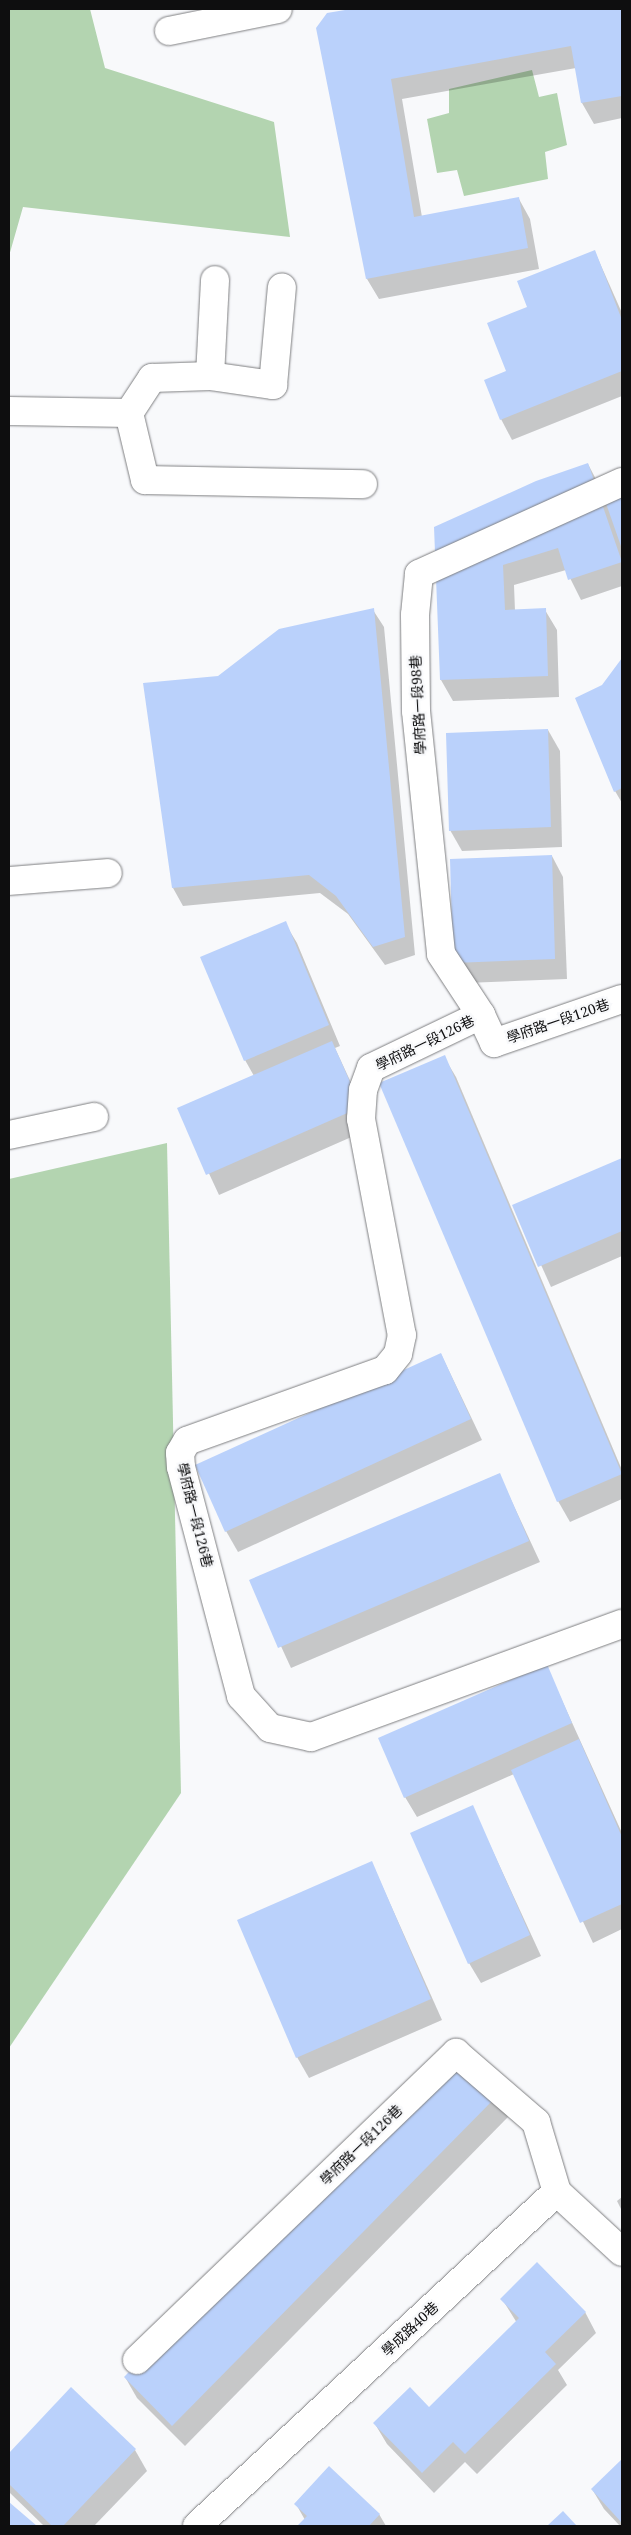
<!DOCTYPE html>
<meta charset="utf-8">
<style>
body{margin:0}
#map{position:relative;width:631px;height:2535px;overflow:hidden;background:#f8f9fb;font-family:"Noto Serif","Noto Sans TC",serif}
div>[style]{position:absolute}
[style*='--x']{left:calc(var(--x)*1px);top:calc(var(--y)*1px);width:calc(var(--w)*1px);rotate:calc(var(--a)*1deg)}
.green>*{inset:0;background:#b3d4b0}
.shadow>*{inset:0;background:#0003}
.building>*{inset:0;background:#bad1fb}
.roads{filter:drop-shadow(0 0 1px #7e7f81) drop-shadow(0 0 1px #7e7f81)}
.minor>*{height:28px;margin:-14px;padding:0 14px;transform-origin:14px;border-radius:14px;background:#fff}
span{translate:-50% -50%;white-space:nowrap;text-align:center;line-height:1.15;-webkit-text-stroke:4.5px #f8f9fb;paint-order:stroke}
.street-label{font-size:14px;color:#0e0e0f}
.frame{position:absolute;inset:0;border:10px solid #0e0e0f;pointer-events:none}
</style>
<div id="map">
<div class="green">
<i style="clip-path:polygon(9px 9px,90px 9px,105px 68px,274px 122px,290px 237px,23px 207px,9px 256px)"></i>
<i style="clip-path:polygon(532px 70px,539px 97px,557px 93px,567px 145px,545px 152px,548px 179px,464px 196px,457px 170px,437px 173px,427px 119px,449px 113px,449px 89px)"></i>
<i style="clip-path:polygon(167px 1143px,181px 1793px,9px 2048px,9px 1179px)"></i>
</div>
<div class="shadow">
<i style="clip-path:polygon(358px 9px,622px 9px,622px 118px,594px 124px,582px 103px,576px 68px,402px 99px,422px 217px,519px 199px,530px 219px,539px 269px,379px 299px,367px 279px,328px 14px)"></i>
<i style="clip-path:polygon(595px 252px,622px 313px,622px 396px,512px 440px,501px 419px,529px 308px)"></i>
<i style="clip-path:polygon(588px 464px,599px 485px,622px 486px,622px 586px,581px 600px,566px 570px,514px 585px,515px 611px,545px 610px,557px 630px,559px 697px,453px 701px,441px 680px,436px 528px)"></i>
<i style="clip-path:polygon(373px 610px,384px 627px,415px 955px,385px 965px,348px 914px,320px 893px,183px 906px,173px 888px,218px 677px)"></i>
<i style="clip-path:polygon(622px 660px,622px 803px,615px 791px,603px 686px)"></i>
<i style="clip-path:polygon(548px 730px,560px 751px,562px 847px,462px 851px,450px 830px)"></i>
<i style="clip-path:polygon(552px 856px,563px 877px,567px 979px,466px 983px,455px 962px)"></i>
<i style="clip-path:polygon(285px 923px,297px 943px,340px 1046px,335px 1048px,372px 1128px,219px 1195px,179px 1109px,254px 1076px,245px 1060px)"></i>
<i style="clip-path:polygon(444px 1057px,456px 1077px,622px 1470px,622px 1499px,570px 1522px,558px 1501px)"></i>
<i style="clip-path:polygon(622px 1159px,622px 1256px,551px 1287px,514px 1205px)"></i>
<i style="clip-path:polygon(441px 1354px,482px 1440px,238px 1552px,226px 1531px)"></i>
<i style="clip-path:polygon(499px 1474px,540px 1562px,291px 1668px,251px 1581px)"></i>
<i style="clip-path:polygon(546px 1665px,622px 1833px,622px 1929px,593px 1943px,514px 1774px,417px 1817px,405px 1797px)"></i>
<i style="clip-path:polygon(472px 1806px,541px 1956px,481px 1983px,469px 1963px)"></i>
<i style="clip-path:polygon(372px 1863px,442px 2020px,309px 2078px,297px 2057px)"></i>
<i style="clip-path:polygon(496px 2097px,508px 2117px,185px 2446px,137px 2398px,125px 2377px)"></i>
<i style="clip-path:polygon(622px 2197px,622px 2211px,617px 2201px)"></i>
<i style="clip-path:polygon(502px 2299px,585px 2312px,596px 2333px,558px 2370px,567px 2385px,477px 2474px,465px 2462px,434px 2493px,387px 2444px,375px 2424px,429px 2409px,517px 2323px)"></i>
<i style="clip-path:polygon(71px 2389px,135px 2450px,147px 2471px,94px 2526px,44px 2526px,9px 2492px,9px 2455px)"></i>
<i style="clip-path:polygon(622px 2461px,622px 2526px,620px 2526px,604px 2509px,592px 2489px)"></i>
<i style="clip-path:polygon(296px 2504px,379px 2514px,386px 2526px,299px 2526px,305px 2520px)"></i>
</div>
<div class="building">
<i style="clip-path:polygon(351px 9px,622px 9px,622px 96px,581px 103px,571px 46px,391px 79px,414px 217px,519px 197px,528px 248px,366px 279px,316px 28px,327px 13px)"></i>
<i style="clip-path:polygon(595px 250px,622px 320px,622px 371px,500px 420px,484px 380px,506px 371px,487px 323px,527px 307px,517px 281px)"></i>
<i style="clip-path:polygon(588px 463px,622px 562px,568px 580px,558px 548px,503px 565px,505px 610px,546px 608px,548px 676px,440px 680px,434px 527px,536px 481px)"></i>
<i style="clip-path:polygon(622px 485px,622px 549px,602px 492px)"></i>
<i style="clip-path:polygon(374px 608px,405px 937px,373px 947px,336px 896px,309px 875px,172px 888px,143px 683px,218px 676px,279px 629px)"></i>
<i style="clip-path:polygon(622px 658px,622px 788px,614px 792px,575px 698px,602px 685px)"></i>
<i style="clip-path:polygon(548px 729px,551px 827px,449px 831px,446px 733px)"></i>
<i style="clip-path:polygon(552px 855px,555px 959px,453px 963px,450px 859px)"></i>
<i style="clip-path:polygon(286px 921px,329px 1025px,244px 1061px,200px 957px)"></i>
<i style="clip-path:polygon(332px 1041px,361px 1107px,206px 1175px,177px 1108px)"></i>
<i style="clip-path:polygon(445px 1055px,622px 1474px,557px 1502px,379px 1083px)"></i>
<i style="clip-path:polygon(622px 1158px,622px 1231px,538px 1267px,512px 1205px)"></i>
<i style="clip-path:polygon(441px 1353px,471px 1419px,225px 1532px,195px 1465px)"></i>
<i style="clip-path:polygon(500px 1473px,529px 1541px,278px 1648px,249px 1580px)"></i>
<i style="clip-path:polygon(547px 1664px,572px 1723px,404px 1798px,378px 1738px)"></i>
<i style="clip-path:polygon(579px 1739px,622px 1837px,622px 1904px,580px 1923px,511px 1770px)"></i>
<i style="clip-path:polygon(473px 1805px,530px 1935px,468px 1964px,410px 1833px)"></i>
<i style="clip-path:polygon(372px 1861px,431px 1999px,296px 2058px,237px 1920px)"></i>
<i style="clip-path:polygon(449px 2048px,497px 2096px,172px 2426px,124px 2377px)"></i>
<i style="clip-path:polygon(537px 2262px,586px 2312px,545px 2352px,556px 2364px,465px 2454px,453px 2442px,422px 2473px,373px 2423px,410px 2387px,429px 2407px,519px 2318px,500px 2299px)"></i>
<i style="clip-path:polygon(71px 2387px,136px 2449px,63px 2526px,52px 2526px,9px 2484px,9px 2453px)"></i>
<i style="clip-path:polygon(622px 2459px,622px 2523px,591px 2489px)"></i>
<i style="clip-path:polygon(329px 2466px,380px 2514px,369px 2526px,297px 2526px,307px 2516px,294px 2504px)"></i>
<i style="clip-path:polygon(9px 2502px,37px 2526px,9px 2526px)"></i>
<i style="clip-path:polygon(563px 2511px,577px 2526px,547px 2526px)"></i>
</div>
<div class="roads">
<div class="minor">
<i style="--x:169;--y:31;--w:111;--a:-11.4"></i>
<i style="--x:210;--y:376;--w:64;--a:8.1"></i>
<i style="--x:273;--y:385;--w:98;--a:-84.8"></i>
<i style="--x:9;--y:411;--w:120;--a:1"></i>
<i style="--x:129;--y:413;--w:69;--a:76.6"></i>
<i style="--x:145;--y:480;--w:218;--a:1.1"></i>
<i style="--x:129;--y:413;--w:42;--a:-56.7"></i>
<i style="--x:152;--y:378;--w:58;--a:-2"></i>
<i style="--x:210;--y:376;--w:96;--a:-87"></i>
<i style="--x:622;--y:482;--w:223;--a:155.6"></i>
<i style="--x:419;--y:574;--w:41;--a:95.6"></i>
<i style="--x:415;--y:615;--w:96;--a:89.4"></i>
<i style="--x:416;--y:711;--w:244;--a:84.1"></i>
<i style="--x:441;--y:954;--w:73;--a:56.7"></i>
<i style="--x:481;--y:1015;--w:31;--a:65"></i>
<i style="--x:494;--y:1043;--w:135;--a:-19"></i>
<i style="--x:9;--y:881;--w:99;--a:-4.6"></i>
<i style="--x:481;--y:1015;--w:122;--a:154.3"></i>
<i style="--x:371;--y:1068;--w:23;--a:110"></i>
<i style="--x:363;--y:1090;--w:29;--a:94"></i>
<i style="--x:361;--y:1119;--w:220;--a:79.3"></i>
<i style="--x:402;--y:1335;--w:19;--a:102"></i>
<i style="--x:398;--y:1354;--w:21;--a:129"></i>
<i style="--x:385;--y:1370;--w:210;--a:160.3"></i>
<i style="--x:187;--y:1441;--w:14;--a:120"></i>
<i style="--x:180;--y:1453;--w:14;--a:86"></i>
<i style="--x:181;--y:1467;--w:237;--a:75.3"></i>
<i style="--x:241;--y:1696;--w:43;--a:47.8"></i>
<i style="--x:270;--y:1728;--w:42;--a:12.4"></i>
<i style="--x:311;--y:1737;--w:331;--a:-20"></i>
<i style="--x:9;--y:1135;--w:87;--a:-12"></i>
<i style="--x:137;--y:2360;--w:443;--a:-43.9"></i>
<i style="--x:456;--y:2053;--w:106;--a:40.8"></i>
<i style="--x:536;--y:2122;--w:73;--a:73.3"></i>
<i style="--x:197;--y:2526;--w:491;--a:-42.9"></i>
<i style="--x:557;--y:2192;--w:88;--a:42.7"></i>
</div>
</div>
<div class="street-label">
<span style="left:418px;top:705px;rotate:-93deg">學府路一段98巷</span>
<span style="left:558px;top:1021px;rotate:-19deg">學府路一段120巷</span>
<span style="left:425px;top:1043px;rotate:-26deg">學府路一段126巷</span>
<span style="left:195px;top:1515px;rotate:76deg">學府路一段126巷</span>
<span style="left:361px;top:2145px;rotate:-44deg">學府路一段126巷</span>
<span style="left:410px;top:2329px;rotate:-43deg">學成路40巷</span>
</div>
<div class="frame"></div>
</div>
